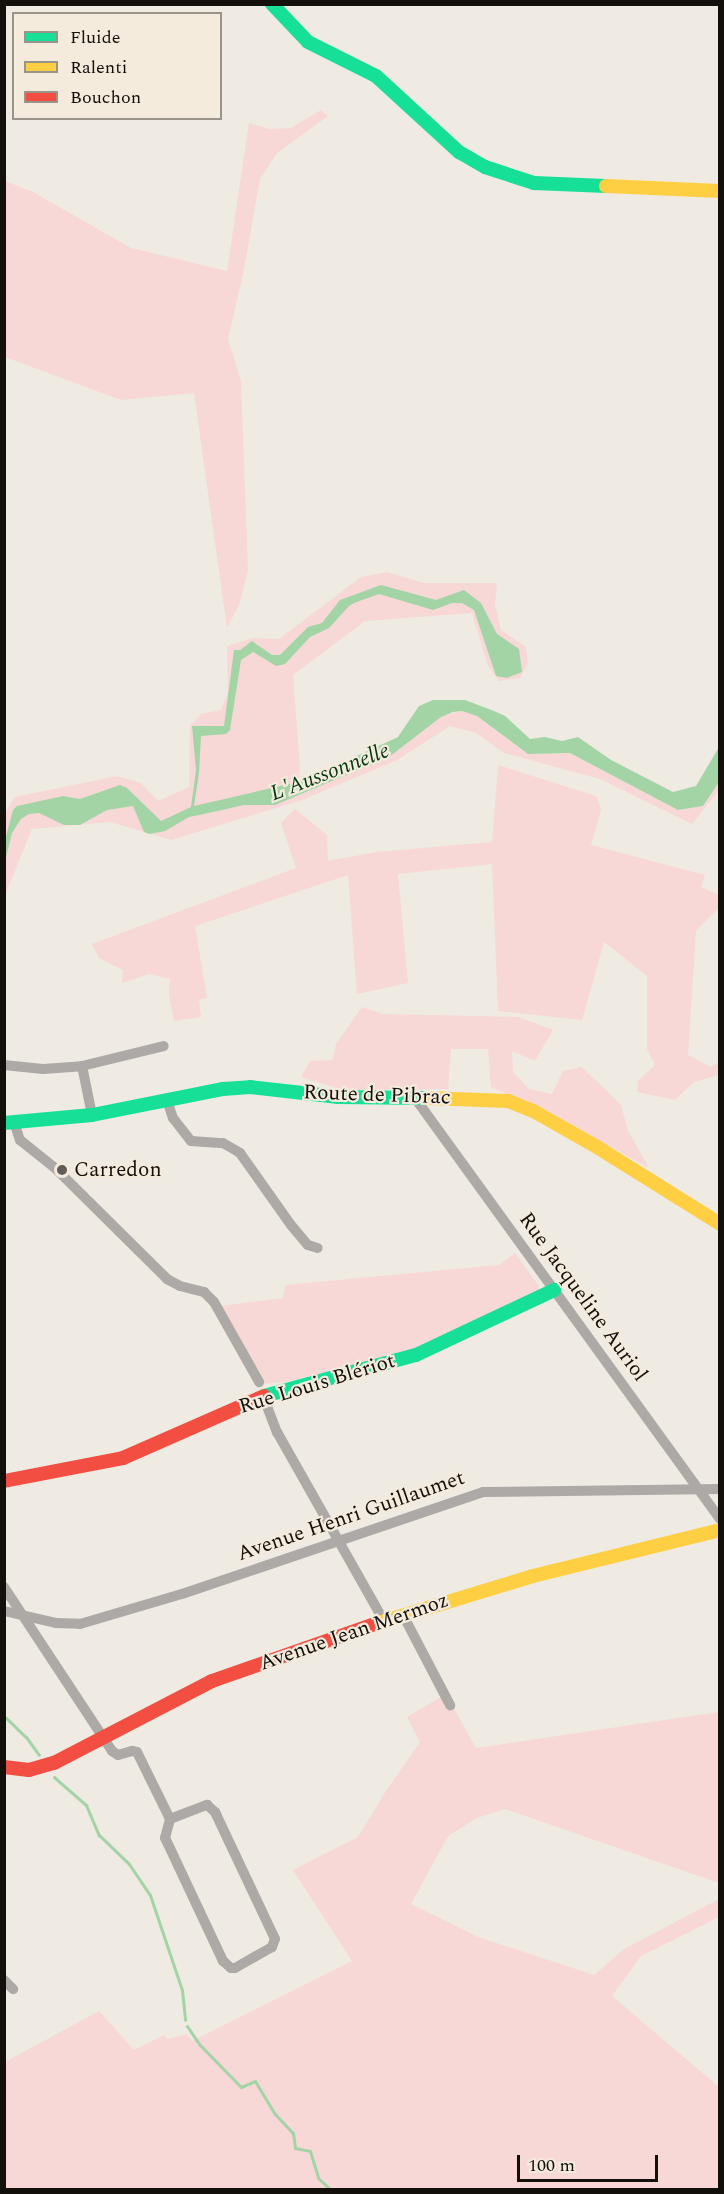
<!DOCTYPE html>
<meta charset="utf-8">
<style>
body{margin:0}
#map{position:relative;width:724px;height:2194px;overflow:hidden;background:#efeae2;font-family:Spectral,serif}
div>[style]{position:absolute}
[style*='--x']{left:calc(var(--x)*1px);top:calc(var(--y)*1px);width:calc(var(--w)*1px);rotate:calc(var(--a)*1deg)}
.green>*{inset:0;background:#f7d8d6}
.water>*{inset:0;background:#a3d4a6}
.stream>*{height:3px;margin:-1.5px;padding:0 1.5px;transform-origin:1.5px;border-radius:1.5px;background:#a3d4a6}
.street>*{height:10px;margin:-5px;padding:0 5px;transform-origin:5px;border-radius:5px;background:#ada9a7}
.fast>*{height:14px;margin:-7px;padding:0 7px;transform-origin:7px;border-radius:7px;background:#16e098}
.slow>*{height:14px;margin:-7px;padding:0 7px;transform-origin:7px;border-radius:7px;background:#ffcf43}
.jam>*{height:14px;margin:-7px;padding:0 7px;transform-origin:7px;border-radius:7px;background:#f24e42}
.dots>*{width:16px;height:16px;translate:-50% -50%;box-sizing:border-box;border:3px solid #f4ebdd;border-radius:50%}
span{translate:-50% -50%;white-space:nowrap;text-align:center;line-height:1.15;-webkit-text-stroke:4.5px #f4ebdd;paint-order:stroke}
.street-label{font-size:21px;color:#13100c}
.poi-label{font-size:21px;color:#13100c}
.left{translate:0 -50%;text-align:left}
.water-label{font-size:22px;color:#013a12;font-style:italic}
.frame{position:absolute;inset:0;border:6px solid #13100c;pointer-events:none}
.legend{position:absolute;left:12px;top:12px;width:210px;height:108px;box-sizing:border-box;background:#f4ebdd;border:2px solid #9a9389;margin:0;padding:8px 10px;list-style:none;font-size:18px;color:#13100c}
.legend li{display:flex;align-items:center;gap:12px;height:30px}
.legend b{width:30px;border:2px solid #9a9389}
.scale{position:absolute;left:517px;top:2155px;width:141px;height:27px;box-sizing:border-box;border:3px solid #13100c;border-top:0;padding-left:8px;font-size:18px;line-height:21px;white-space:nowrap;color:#13100c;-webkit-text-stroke:4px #f4ebdd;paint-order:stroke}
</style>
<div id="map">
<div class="green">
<i style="clip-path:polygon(321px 110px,328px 116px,277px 153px,260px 179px,243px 274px,228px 339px,241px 381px,248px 570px,239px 605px,227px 628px,194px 393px,121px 400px,5px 357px,5px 181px,33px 192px,131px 248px,227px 271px,249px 123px,269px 129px,291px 128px)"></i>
<i style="clip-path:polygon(387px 572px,424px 583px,497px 583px,495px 605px,501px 630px,526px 647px,528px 663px,520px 678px,499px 681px,488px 666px,472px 613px,365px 621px,293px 675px,300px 768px,297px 796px,389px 757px,441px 716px,462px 711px,477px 716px,528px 754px,570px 753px,678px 810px,703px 806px,719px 782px,719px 790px,692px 824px,600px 779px,504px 753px,476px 733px,450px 726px,397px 760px,302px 800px,171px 840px,110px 822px,32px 829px,5px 895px,5px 813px,15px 797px,117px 776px,141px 783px,158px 801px,189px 787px,190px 726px,201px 714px,221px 710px,228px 693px,227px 646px,253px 638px,279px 639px,361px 577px)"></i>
<i style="clip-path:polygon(498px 765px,596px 796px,601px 810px,591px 845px,705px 875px,701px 887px,719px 895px,719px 908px,696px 931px,688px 1055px,711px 1067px,719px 1062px,719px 1075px,694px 1082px,675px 1100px,637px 1092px,638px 1081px,655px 1065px,647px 1049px,647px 976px,604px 942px,582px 1020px,498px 1011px,492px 864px,398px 874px,408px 983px,357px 994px,348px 875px,195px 926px,207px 998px,199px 1000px,201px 1017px,174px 1021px,169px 995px,170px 979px,149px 974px,122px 983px,123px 970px,99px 958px,92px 944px,296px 868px,281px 823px,295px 809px,327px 835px,328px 861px,377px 852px,492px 842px)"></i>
<i style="clip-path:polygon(362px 1007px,383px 1014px,518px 1017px,553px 1030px,535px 1061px,512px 1051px,513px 1072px,529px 1089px,552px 1094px,563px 1071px,582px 1067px,621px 1105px,628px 1131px,649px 1168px,555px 1116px,491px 1087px,488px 1049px,451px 1049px,448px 1089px,343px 1090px,301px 1077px,310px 1061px,333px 1060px,336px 1044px)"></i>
<i style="clip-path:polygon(515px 1253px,539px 1286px,539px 1292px,416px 1349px,285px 1382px,265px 1384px,220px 1306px,283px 1298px,285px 1285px,499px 1265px)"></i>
<i style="clip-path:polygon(446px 1694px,476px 1748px,719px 1712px,719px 1883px,505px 1809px,477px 1818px,448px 1836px,411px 1904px,478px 1937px,594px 1975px,624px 1949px,719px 1899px,719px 1917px,641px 1956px,612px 1996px,719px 2087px,719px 2189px,5px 2190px,5px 2062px,99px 2011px,134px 2050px,164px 2035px,167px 2039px,187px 2034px,192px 2041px,352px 1961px,293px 1870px,358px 1837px,386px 1791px,420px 1742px,407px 1717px)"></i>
</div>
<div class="water">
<i style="clip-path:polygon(381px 585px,436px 600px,464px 590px,481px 603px,497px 634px,519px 649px,522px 672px,507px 678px,496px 676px,474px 610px,462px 603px,452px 603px,433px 610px,379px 594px,354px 603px,349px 606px,329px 628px,310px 637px,285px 664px,276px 666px,253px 652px,241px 660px,230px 730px,226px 734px,201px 736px,199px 773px,194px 806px,289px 784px,331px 768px,398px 737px,419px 706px,433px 700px,465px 700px,494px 711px,505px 716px,530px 739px,545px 737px,562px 741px,578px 737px,611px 760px,673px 792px,696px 786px,719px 747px,719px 782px,703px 806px,678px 810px,570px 753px,528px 754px,477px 716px,462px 711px,453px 712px,441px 717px,389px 757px,275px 805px,244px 805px,204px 814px,189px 817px,165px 831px,149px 834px,144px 832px,133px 806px,107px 810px,80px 825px,64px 825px,39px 813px,29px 814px,21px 819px,12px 833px,5px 861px,5px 840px,13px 810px,17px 806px,63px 796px,80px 799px,120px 785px,127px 788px,161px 821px,191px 807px,196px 770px,192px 726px,224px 726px,234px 650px,240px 650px,252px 641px,272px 655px,280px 655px,308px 627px,322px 623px,340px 600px)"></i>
</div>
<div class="stream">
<i style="--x:4;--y:1716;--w:30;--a:44"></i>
<i style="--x:26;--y:1737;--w:22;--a:54"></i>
<i style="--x:54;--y:1777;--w:43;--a:41.2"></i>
<i style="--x:86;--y:1805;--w:33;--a:67"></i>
<i style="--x:99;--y:1835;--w:42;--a:44"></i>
<i style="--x:129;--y:1864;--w:37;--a:56"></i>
<i style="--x:150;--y:1895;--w:100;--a:71.4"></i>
<i style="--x:182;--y:1990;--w:30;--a:84"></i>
<i style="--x:187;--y:2026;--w:23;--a:56"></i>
<i style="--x:200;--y:2045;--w:59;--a:45.7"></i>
<i style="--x:241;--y:2087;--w:15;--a:-23"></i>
<i style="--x:255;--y:2081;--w:39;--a:59"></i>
<i style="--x:275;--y:2114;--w:26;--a:47"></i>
<i style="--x:293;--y:2133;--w:15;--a:82"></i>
<i style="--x:295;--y:2148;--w:15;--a:11"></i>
<i style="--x:310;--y:2151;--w:28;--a:73"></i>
<i style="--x:318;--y:2178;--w:18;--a:43"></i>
</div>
<div class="street">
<i style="--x:4;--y:1065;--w:39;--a:6"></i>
<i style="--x:43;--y:1069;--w:39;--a:-4"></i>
<i style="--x:415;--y:1098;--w:520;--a:54.08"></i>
<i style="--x:167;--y:1100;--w:19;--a:72"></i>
<i style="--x:173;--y:1118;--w:29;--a:52"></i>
<i style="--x:191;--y:1141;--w:32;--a:4"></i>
<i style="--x:223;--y:1143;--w:20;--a:30"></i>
<i style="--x:240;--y:1153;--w:88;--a:54.7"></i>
<i style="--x:291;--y:1225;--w:26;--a:50"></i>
<i style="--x:308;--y:1245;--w:10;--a:17"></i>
<i style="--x:92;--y:1115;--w:50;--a:-101.5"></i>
<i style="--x:82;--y:1066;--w:84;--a:-13.7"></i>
<i style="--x:15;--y:1125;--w:16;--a:72"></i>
<i style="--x:20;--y:1140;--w:45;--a:38.7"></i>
<i style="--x:55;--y:1168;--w:158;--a:44.7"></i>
<i style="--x:167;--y:1279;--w:15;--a:28"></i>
<i style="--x:180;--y:1286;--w:25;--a:14"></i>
<i style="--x:204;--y:1292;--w:14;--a:45"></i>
<i style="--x:214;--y:1302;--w:92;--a:60.6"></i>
<i style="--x:263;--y:1396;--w:39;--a:69"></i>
<i style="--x:277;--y:1432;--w:217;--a:60.5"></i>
<i style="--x:4;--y:1587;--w:196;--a:56.6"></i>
<i style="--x:112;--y:1751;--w:7;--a:34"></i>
<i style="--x:118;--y:1755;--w:15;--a:-16"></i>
<i style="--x:132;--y:1751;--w:5;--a:11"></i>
<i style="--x:137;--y:1752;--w:75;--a:63.8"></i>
<i style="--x:4;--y:1611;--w:53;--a:13"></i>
<i style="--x:56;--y:1623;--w:24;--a:2"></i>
<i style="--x:80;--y:1624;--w:106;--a:-16.4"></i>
<i style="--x:182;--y:1594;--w:318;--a:-18.7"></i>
<i style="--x:483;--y:1492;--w:237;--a:-0.7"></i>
<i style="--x:403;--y:1615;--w:102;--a:62.4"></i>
<i style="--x:207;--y:1805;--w:11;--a:41"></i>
<i style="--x:215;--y:1812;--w:140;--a:64.7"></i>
<i style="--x:275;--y:1939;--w:9;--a:111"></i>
<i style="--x:272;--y:1947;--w:43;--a:150.4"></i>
<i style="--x:235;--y:1968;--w:4;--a:180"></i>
<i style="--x:231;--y:1968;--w:11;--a:-139"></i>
<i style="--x:223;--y:1961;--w:136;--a:-115.2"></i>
<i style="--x:165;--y:1838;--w:20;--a:-75"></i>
<i style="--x:170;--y:1819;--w:40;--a:-21"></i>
<i style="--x:4;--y:1980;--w:13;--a:45"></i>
</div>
<div class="fast">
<i style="--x:272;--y:4;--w:52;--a:46.5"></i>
<i style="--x:308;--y:42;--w:76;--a:26.6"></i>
<i style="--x:376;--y:76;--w:113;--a:42.5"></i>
<i style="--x:459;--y:152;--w:30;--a:30"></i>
<i style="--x:485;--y:167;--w:52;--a:18.1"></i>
<i style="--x:534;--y:183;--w:72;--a:2.4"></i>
<i style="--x:4;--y:1123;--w:88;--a:-5.2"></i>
<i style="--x:92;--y:1115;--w:134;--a:-11.2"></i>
<i style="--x:223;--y:1089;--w:27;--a:-4"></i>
<i style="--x:250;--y:1087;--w:89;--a:6.5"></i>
<i style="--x:338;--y:1097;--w:89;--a:0.6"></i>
<i style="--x:264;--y:1396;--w:157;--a:-15.1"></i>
<i style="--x:416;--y:1355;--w:153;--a:-25.2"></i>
</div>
<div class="slow">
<i style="--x:606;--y:186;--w:114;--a:2.5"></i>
<i style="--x:427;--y:1098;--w:81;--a:2.1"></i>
<i style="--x:508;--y:1101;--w:29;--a:22"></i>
<i style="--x:535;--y:1112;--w:71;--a:29.4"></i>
<i style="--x:597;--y:1147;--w:145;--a:32"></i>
<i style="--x:375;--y:1624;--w:165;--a:-16.9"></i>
<i style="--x:533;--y:1576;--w:193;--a:-13.8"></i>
</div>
<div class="jam">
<i style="--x:4;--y:1481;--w:121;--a:-10.9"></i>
<i style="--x:123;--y:1458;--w:154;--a:-23.7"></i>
<i style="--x:4;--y:1767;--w:25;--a:7"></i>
<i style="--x:29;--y:1770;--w:26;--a:-16"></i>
<i style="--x:54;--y:1763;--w:178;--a:-27.4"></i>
<i style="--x:212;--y:1681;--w:173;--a:-19.3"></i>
</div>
<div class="dots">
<i style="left:62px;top:1170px;background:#605c57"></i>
</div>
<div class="street-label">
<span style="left:377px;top:1095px;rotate:2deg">Route de Pibrac</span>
<span style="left:583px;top:1297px;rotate:54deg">Rue Jacqueline Auriol</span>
<span style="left:317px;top:1384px;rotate:-17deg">Rue Louis Blériot</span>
<span style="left:351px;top:1516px;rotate:-19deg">Avenue Henri Guillaumet</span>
<span style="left:354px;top:1632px;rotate:-19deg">Avenue Jean Mermoz</span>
</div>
<div class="poi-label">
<span class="left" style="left:74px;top:1170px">Carredon</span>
</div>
<div class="water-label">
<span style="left:330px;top:772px;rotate:-21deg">L'Aussonnelle</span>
</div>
<div class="frame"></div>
<ul class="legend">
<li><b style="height:8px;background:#16e098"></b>Fluide</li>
<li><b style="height:8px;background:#ffcf43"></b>Ralenti</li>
<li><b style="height:8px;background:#f24e42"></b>Bouchon</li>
</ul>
<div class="scale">100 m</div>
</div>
